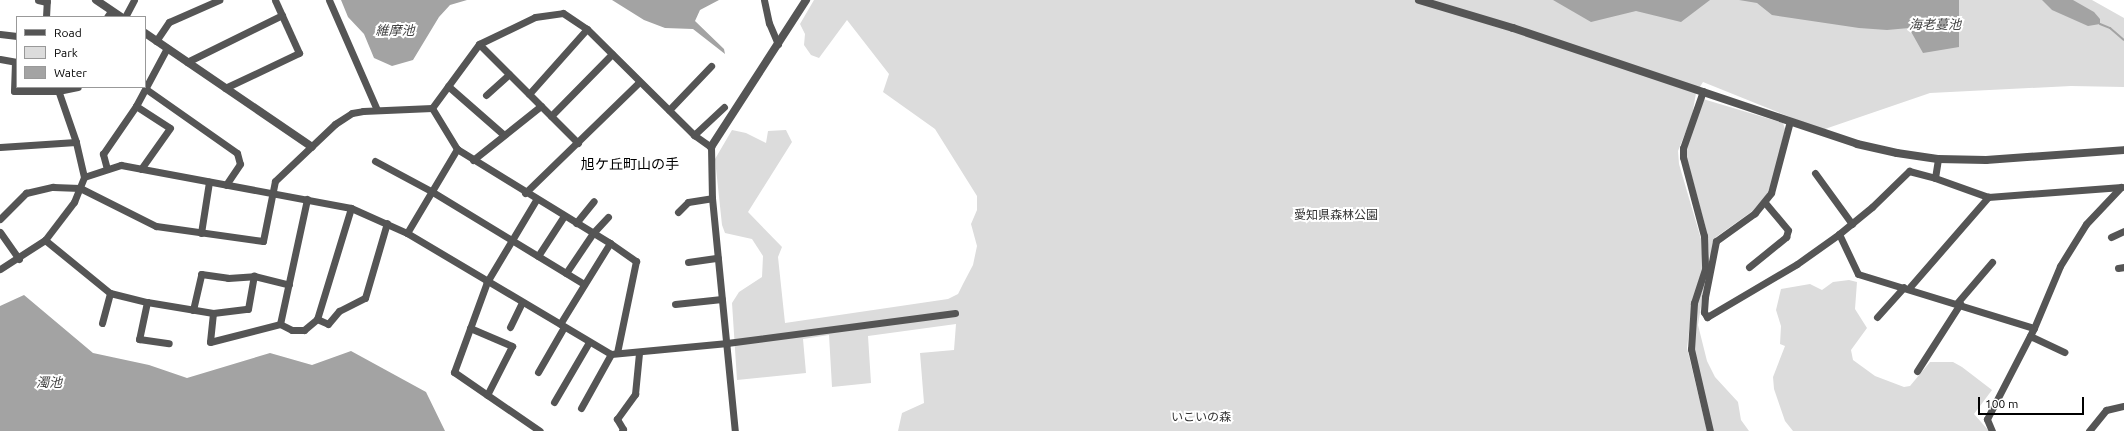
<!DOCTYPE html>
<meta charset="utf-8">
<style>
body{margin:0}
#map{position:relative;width:2124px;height:431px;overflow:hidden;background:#fff;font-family:Ubuntu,"Noto Sans JP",sans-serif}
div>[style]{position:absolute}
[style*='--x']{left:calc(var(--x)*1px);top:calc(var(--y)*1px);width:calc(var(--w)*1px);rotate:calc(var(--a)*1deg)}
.green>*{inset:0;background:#dcdcdc}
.water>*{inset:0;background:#a3a3a3}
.stream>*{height:2px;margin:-1px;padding:0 1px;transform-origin:1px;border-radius:1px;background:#a3a3a3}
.minor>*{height:7px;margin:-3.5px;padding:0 3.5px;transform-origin:3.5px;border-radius:3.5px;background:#555}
.tertiary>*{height:8px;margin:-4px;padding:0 4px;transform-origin:4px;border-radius:4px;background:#555}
span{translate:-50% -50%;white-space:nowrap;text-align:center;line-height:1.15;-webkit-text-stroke:4px #fff;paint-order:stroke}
.park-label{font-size:12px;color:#333}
.water-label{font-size:13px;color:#444;font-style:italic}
.quarter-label{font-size:14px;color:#000}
.legend{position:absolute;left:16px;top:16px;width:130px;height:72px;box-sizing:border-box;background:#fff;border:1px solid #999;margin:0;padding:5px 7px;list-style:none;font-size:12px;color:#000}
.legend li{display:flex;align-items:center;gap:8px;height:20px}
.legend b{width:20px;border:1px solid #999}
.scale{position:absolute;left:1978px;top:397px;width:106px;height:18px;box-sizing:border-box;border:2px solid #000;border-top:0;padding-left:5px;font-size:12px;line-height:14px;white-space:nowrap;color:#000;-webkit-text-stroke:3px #fff;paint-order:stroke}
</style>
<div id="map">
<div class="green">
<i style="clip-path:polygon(814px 0,2092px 0,2124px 18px,2124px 87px,2071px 86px,1930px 93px,1822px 130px,1703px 82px,1696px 93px,1692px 116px,1678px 151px,1679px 164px,1701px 239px,1703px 269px,1693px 300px,1687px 348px,1707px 431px,898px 431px,902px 413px,924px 403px,920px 353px,954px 350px,956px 324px,868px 336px,871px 383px,832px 387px,829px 335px,803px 339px,806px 373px,737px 380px,732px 303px,739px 292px,762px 277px,763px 256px,752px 239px,725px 233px,722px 225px,715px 159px,732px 130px,746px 133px,766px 143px,768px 131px,786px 130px,792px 142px,748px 212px,782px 247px,778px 257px,785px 323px,948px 299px,958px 294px,963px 284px,973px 265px,977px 246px,971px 224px,977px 210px,977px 196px,935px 129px,883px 92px,889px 74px,847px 20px,819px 58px,811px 55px,804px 45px,805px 34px,800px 24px)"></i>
<i style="clip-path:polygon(1703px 99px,1783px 123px,1785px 129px,1772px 184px,1761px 205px,1716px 237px,1710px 260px,1706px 229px,1686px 155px,1688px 141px)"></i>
<i style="clip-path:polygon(1849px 280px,1857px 282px,1855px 309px,1867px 328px,1851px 350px,1853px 360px,1875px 376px,1904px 387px,1910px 386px,1930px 362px,1953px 362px,1962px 367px,1992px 390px,1974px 414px,1989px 431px,1793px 431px,1785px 421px,1774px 389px,1773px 377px,1785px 346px,1780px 344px,1781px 326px,1776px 310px,1781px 289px,1810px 284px,1822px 290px,1833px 282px)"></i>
<i style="clip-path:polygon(1705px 281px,1698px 325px,1707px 361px,1715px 377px,1738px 402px,1741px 420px,1749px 431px,1713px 431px,1693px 346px,1696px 308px)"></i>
</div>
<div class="water">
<i style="clip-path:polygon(341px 0,467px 0,450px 5px,439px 17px,413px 60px,392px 66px,374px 58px,364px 34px,348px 17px)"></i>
<i style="clip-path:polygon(612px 0,719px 0,700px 10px,695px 21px,724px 49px,725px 54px,693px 29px,665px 28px,644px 20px)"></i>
<i style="clip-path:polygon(1553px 0,1710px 0,1681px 22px,1636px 11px,1591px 22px)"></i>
<i style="clip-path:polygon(1739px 0,1959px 0,1959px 47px,1923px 53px,1909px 28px,1887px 30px,1859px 28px,1772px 15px,1757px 3px)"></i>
<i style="clip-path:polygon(2042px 0,2073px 0,2094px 12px,2100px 19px,2100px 24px,2088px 26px,2052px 10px)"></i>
<i style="clip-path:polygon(24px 295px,93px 353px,149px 365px,187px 378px,270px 353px,312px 365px,351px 351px,426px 392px,445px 431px,0 431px,0 306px)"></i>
</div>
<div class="stream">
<i style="--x:2100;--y:24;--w:11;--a:22"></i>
<i style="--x:2110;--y:28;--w:18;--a:41"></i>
</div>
<div class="minor">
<i style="--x:38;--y:0;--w:9;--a:13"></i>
<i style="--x:329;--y:0;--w:120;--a:66.4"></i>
<i style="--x:764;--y:0;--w:24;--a:78"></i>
<i style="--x:769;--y:23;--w:23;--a:67"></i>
<i style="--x:46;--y:17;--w:17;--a:-87"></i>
<i style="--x:107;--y:17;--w:7;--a:-56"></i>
<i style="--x:125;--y:17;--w:19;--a:-62"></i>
<i style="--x:0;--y:34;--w:17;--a:7"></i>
<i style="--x:156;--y:41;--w:23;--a:-56"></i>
<i style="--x:169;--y:22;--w:55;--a:-23.7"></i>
<i style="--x:479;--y:44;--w:140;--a:45"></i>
<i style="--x:0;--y:59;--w:17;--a:10"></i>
<i style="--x:15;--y:62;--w:29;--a:92"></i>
<i style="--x:14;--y:91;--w:44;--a:0"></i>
<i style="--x:58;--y:91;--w:20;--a:-11"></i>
<i style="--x:187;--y:62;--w:106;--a:-26.3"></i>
<i style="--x:448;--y:86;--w:74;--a:41.2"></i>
<i style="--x:225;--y:88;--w:82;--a:-25.3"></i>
<i style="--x:299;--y:53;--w:58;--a:-114.4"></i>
<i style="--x:146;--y:89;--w:111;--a:35.1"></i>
<i style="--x:237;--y:153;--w:11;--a:75"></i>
<i style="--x:240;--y:164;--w:25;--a:124"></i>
<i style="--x:1703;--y:91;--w:60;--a:109.3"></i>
<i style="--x:1683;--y:148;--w:9;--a:90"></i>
<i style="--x:1683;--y:157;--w:82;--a:75.1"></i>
<i style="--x:1704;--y:236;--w:33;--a:88"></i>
<i style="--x:1705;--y:269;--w:36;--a:108"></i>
<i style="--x:1694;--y:303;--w:46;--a:93.7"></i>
<i style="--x:1691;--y:349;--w:84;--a:77"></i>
<i style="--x:529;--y:94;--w:87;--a:-48.3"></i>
<i style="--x:486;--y:95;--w:31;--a:-42"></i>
<i style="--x:136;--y:106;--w:40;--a:32.9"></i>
<i style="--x:170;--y:128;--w:50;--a:125.3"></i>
<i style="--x:432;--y:108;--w:79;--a:-53.7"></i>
<i style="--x:479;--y:44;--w:62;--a:-25.7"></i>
<i style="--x:535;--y:17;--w:28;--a:-8"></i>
<i style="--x:563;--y:13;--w:29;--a:34"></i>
<i style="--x:587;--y:29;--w:151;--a:44.7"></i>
<i style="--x:694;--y:135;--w:21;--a:35"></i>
<i style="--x:711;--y:147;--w:51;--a:88.9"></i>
<i style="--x:712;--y:198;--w:234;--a:84.4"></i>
<i style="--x:432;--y:108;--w:48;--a:58.6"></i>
<i style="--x:457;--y:149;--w:180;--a:31.6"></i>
<i style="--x:610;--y:243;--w:95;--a:121.7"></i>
<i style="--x:669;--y:110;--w:61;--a:-46.3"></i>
<i style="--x:551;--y:116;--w:87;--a:-45.5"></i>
<i style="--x:1790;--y:121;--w:74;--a:104.8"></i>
<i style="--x:1771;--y:193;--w:26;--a:129"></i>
<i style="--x:1755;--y:213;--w:48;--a:144.3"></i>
<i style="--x:1716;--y:241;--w:57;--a:101.1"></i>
<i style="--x:1705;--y:297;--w:15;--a:94"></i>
<i style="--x:1704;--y:312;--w:6;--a:59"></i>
<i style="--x:1707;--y:317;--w:104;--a:-30.5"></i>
<i style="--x:1797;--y:264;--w:52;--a:-35.5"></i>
<i style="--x:1839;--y:234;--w:43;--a:-39.3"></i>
<i style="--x:1872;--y:207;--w:52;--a:-44.2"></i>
<i style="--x:1909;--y:171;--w:27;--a:15"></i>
<i style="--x:694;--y:135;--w:41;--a:-43"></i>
<i style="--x:0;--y:147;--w:76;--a:-3.8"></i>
<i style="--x:1938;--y:159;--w:19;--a:99"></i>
<i style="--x:1935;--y:178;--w:56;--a:19.7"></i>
<i style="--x:1988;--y:197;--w:134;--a:-4.3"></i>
<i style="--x:473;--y:160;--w:87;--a:-38.5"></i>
<i style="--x:375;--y:161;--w:64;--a:28.2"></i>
<i style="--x:431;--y:191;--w:179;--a:31.3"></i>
<i style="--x:107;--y:169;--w:16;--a:-105"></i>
<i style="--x:103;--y:154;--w:58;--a:-55.5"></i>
<i style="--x:136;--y:106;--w:66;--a:-61.9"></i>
<i style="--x:1815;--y:173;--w:63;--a:54"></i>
<i style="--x:84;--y:177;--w:39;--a:-18"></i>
<i style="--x:121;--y:165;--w:234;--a:10.6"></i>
<i style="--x:351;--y:208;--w:61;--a:24.1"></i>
<i style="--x:407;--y:233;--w:237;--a:30.7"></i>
<i style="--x:611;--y:354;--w:117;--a:-5.4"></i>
<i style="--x:727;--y:343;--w:230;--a:-7.5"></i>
<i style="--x:525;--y:193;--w:159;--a:-44.2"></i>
<i style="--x:536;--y:200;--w:96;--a:120.9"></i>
<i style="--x:487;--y:282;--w:96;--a:110.1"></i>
<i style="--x:454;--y:372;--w:104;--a:34.5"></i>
<i style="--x:351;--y:208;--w:116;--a:107"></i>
<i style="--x:317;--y:319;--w:12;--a:24"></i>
<i style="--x:328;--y:324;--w:17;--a:-50"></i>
<i style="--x:339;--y:311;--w:29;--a:-27"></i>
<i style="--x:365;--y:298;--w:78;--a:-73.7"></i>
<i style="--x:678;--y:212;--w:14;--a:-45"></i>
<i style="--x:688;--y:202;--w:24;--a:-9"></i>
<i style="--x:0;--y:219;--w:37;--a:-45"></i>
<i style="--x:26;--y:193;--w:28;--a:-13"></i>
<i style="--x:53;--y:187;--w:27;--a:2"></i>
<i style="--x:80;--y:188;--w:85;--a:26.6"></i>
<i style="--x:156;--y:226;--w:108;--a:8"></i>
<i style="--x:263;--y:241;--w:61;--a:-78.7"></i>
<i style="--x:275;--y:181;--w:83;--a:-43.5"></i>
<i style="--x:335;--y:124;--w:20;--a:-33"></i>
<i style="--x:352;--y:113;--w:11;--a:-10"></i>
<i style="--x:363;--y:111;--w:69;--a:-2.5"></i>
<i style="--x:576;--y:223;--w:28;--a:-51"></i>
<i style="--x:0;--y:232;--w:33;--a:55"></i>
<i style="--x:201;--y:233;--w:52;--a:-81.1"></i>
<i style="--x:407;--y:233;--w:98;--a:-59.2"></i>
<i style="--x:1839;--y:234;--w:44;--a:64.6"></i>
<i style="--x:1858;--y:274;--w:184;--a:17.1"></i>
<i style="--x:2111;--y:237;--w:14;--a:-25"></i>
<i style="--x:45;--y:240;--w:84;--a:39.2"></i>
<i style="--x:110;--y:293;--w:38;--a:14"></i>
<i style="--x:147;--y:302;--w:67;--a:9.5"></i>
<i style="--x:213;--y:313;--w:35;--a:-7"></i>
<i style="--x:248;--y:309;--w:34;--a:-80"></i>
<i style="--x:610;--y:243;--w:32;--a:35"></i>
<i style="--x:636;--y:261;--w:94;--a:101.7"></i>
<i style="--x:538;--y:256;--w:48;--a:-57"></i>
<i style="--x:688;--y:262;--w:30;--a:-8"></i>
<i style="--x:1749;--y:267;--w:48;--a:-39"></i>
<i style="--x:1786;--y:237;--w:7;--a:-74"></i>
<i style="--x:1788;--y:230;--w:35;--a:-130"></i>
<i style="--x:2118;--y:268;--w:6;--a:-9"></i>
<i style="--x:0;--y:269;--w:54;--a:-32.8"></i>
<i style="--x:45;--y:240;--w:48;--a:-52.7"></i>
<i style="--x:74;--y:202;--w:27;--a:-68"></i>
<i style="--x:84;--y:177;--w:36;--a:-103"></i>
<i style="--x:76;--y:142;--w:58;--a:-109.1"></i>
<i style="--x:566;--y:273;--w:48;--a:-56"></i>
<i style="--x:593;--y:233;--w:22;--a:-47"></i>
<i style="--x:1909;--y:288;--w:121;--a:-49"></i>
<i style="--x:147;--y:302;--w:38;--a:102"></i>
<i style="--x:139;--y:339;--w:30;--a:8"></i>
<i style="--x:1957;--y:303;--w:54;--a:-49.5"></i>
<i style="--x:675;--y:304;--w:47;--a:-6.1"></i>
<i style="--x:193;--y:310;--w:37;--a:-77"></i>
<i style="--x:201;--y:274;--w:27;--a:8"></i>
<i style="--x:228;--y:278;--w:26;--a:-4"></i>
<i style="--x:254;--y:276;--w:36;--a:14"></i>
<i style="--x:213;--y:313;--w:29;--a:96"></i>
<i style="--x:210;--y:342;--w:72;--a:-14.4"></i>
<i style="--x:280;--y:324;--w:13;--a:27"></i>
<i style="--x:292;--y:330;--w:12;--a:0"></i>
<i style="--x:304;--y:330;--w:17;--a:-40"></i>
<i style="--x:1877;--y:317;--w:40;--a:-48"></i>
<i style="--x:102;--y:323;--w:31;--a:-75"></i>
<i style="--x:280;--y:324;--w:128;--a:-77.8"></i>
<i style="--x:510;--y:327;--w:28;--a:-64"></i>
<i style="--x:470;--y:328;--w:46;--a:23.2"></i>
<i style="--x:512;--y:346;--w:55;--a:117"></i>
<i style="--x:2030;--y:336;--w:38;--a:25"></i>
<i style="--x:1917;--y:371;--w:80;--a:-57.3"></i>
<i style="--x:538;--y:372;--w:52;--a:-60"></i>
<i style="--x:554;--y:402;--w:69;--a:-59.7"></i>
<i style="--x:581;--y:408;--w:62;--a:-60.9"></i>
<i style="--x:622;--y:431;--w:2;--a:-63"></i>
<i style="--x:623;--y:429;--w:12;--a:-121"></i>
<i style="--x:617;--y:419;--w:31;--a:-54"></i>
<i style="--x:635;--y:394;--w:41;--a:-84.4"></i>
<i style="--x:1992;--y:431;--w:13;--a:-113"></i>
<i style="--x:1987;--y:419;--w:102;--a:-62.7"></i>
<i style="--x:2034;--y:328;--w:67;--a:-67.2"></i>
<i style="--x:2060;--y:266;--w:49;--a:-58.2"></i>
<i style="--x:2086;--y:224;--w:51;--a:-46.6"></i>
<i style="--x:2089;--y:431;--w:27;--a:-51"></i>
<i style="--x:2106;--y:410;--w:18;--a:-13"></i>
</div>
<div class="tertiary">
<i style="--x:96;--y:0;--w:30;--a:34"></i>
<i style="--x:1419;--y:0;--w:98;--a:16.6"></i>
<i style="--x:1513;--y:28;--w:363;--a:18.6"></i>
<i style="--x:1857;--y:144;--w:41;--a:12.7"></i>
<i style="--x:1897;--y:153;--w:41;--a:8.3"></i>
<i style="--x:1938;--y:159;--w:48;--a:1.2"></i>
<i style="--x:1986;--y:160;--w:138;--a:-4.1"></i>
<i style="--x:145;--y:33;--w:202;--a:34.3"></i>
<i style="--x:711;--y:147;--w:175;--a:-57.1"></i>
</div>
<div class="park-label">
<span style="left:1336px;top:215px">愛知県森林公園</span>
<span style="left:1201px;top:417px">いこいの森</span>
</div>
<div class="water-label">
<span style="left:1935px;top:24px">海老蔓池</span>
<span style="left:395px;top:30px">維摩池</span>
<span style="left:49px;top:382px">濁池</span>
</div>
<div class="quarter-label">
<span style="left:630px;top:164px">旭ケ丘町山の手</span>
</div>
<ul class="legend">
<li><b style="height:5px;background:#555"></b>Road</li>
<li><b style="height:11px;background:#dcdcdc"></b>Park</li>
<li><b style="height:11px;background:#a3a3a3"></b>Water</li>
</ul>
<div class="scale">100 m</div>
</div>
